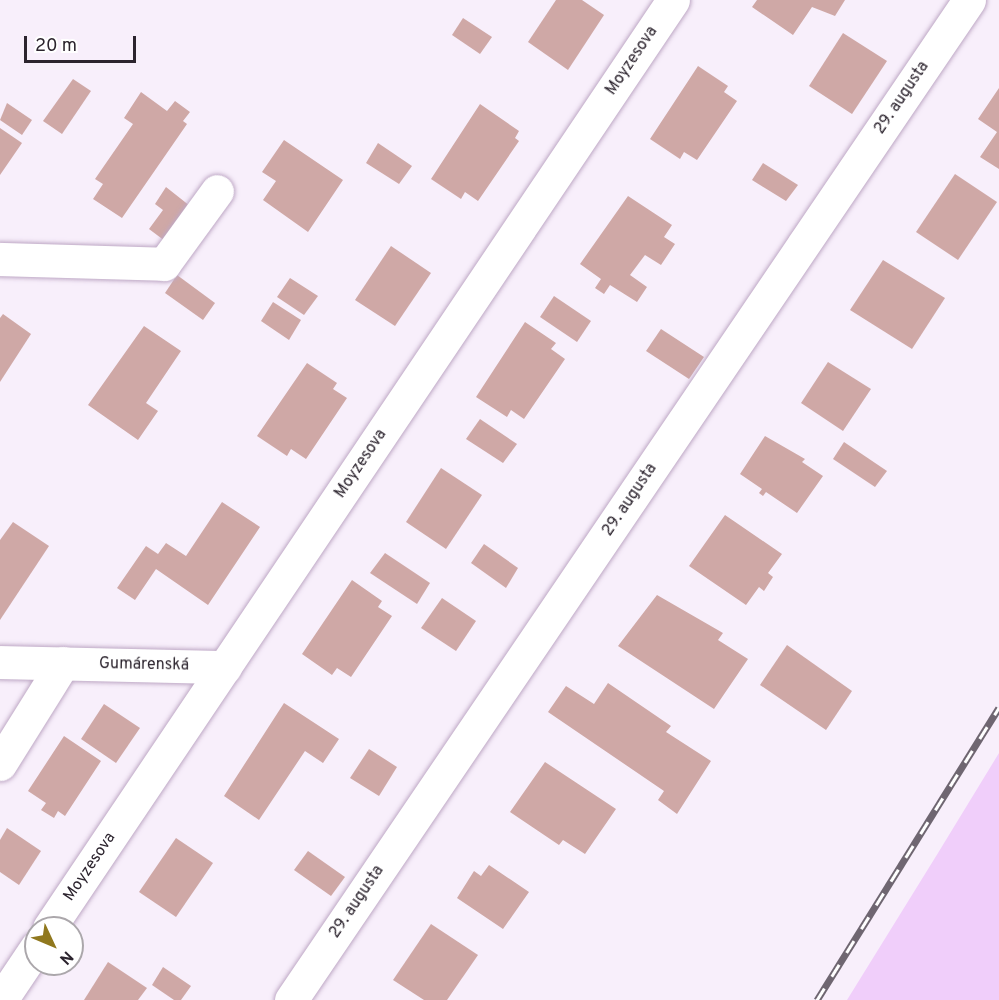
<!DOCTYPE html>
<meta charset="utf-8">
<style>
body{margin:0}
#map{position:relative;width:999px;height:1000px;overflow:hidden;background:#f8effb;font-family:Overpass,sans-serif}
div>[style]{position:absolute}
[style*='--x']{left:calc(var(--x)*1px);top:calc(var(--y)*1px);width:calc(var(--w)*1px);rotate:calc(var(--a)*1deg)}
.green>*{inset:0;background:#f0cefa}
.building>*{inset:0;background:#cfa8a6}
.roads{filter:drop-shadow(0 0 2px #bea8c5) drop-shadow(0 0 2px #bea8c5)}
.minor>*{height:33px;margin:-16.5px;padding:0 16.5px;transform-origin:16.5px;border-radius:16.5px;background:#fff}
.rail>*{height:7px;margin-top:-3.5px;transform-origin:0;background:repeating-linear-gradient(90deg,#fff 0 14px,#6f6671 0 28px);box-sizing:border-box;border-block:2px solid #6f6671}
span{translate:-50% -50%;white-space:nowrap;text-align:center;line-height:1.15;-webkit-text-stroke:4.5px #fff;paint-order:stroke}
.street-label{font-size:16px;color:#2c242e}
.north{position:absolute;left:24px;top:916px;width:60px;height:60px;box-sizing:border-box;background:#fff;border:2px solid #aba7ab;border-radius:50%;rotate:134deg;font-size:16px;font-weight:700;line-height:24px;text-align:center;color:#2c242e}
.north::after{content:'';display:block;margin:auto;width:21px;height:27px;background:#90781e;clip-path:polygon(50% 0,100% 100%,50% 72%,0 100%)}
.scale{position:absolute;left:24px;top:36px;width:112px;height:27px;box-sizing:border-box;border:3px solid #2c242e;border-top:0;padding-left:8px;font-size:18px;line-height:21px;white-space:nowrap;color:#2c242e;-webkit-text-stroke:4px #fff;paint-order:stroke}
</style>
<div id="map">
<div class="green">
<i style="clip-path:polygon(999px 753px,999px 1000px,847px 1000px,938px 853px)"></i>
</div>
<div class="building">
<i style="clip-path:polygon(556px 0,582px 0,604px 15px,568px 70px,528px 42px)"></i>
<i style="clip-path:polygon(757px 0,845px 0,835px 16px,812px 7px,793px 35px,752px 7px)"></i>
<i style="clip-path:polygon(463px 18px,492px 37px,480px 54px,452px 35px)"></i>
<i style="clip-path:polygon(843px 33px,887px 61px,852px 114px,809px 86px)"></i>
<i style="clip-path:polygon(698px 66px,728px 86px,724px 92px,737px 101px,697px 160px,684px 152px,680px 159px,650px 139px)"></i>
<i style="clip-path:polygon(73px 79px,91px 91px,62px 134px,43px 121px)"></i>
<i style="clip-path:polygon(999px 88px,999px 169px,980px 157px,997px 132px,978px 119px)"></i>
<i style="clip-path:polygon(141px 92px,167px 111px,175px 101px,190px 112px,183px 121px,187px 124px,122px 218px,93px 199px,103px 184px,95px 179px,133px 124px,124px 118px)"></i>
<i style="clip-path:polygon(7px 103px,32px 120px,22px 135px,0 120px)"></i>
<i style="clip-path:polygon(480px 104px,519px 131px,515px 138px,519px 141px,478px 201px,465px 192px,461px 199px,431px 179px)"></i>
<i style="clip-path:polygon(0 128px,22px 143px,0 175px)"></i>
<i style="clip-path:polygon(284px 140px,343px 180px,308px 232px,263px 200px,276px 181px,262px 172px)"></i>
<i style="clip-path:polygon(378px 143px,412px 166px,399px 184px,366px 163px)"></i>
<i style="clip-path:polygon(763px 163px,798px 185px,786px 201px,752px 180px)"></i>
<i style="clip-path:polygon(955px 174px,997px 202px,958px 260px,916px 232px)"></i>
<i style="clip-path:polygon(166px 187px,190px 206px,165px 241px,149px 229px,163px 210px,155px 204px)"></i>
<i style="clip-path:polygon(628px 196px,672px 225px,664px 237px,675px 244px,661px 265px,645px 255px,630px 275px,647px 287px,637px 302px,610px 285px,604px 294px,595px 288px,601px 279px,580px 264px)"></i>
<i style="clip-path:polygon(391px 246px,431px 273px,395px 326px,355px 300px)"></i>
<i style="clip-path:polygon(883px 260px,945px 298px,912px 349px,850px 310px)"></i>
<i style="clip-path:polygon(177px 275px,215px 303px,203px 320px,165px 293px)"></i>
<i style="clip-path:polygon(290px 278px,318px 296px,304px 315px,277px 297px)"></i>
<i style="clip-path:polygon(554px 296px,591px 321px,577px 342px,540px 317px)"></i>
<i style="clip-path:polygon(273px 302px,301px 320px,289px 340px,261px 321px)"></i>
<i style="clip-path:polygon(3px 314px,31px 334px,0 382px,0 318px)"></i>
<i style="clip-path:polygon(525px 322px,556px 343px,551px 349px,565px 359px,524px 419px,511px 410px,507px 417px,476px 397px)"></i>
<i style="clip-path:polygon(144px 326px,181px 351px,146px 403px,158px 411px,138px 440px,88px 405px)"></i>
<i style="clip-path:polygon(661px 329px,704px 357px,689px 379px,646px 351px)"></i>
<i style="clip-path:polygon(828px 362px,871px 389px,843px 431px,801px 403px)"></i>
<i style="clip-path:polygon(307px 363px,337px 383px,333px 389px,347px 398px,306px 459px,291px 449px,287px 456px,257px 436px)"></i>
<i style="clip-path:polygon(480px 419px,517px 444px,503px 463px,466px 439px)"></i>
<i style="clip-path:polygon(765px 436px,805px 459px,802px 462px,823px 476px,797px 513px,766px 492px,763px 496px,759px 493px,762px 489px,740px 474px)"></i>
<i style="clip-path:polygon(844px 442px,887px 471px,875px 487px,833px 459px)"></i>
<i style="clip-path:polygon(441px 468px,482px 495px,446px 549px,406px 522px)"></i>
<i style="clip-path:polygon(222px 502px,260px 527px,208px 605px,156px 569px,135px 600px,117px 588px,146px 546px,158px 554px,166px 543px,186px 556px)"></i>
<i style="clip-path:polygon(725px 515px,782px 554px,768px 573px,773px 577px,764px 591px,759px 587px,746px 605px,689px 566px)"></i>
<i style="clip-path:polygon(13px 522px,49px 546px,0 620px,0 540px)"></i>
<i style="clip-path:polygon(484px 544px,518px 568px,506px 588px,471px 563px)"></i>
<i style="clip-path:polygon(385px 553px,430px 583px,417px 604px,370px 573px)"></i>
<i style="clip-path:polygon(352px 580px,382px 601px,378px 607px,392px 616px,351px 677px,337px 668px,332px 675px,302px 654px)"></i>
<i style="clip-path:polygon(657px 595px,723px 633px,718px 640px,748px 659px,714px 709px,618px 646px)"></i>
<i style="clip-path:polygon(442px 598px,476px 621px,456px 651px,421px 628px)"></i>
<i style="clip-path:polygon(787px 645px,852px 691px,826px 730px,760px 685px)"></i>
<i style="clip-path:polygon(608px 683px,671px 726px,666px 732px,711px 761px,677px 814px,658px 800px,664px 791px,548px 712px,566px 686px,594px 704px)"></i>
<i style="clip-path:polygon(284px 703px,339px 739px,323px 763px,305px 751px,259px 820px,224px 796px)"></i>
<i style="clip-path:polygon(104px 704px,140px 728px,116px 763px,81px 739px)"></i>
<i style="clip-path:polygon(64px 736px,101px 761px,65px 816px,58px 811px,54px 818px,41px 810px,46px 803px,28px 791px)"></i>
<i style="clip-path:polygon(369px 749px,397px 767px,379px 796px,350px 778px)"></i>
<i style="clip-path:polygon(545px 762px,616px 809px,585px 854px,563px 840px,559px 845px,510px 812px)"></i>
<i style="clip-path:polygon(7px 828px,41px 851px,19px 885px,0 872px,0 840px)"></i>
<i style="clip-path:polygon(176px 838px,213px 863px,176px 917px,139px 892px)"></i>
<i style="clip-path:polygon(308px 851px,345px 877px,331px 896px,294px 870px)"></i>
<i style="clip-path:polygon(489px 865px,529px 892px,503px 929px,457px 898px,474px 871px,481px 876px)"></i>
<i style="clip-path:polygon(431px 924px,478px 955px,447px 1000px,424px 1000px,393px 980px)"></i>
<i style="clip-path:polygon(108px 962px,147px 988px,138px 1000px,84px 1000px)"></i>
<i style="clip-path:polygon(163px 967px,191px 986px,181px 1000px,174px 1000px,152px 985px)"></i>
</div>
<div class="roads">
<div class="minor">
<i style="--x:0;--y:259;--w:164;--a:1.7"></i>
<i style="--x:164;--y:264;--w:90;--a:-54"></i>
<i style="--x:0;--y:662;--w:225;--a:1.3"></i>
<i style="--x:0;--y:764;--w:119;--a:-58"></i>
<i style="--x:49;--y:928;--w:1118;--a:-56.08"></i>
<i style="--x:1;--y:1000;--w:63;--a:-56.1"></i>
<i style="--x:291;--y:1000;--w:1208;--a:-55.86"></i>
</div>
</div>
<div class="rail">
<i style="--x:817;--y:1000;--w:344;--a:-58.1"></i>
</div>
<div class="street-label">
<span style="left:632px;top:61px;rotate:-56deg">Moyzesova</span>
<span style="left:902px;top:98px;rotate:-56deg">29. augusta</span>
<span style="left:361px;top:464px;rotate:-56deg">Moyzesova</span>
<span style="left:630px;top:500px;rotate:-56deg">29. augusta</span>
<span style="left:144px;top:665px;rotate:1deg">Gumárenská</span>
<span style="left:90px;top:867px;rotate:-56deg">Moyzesova</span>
<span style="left:357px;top:902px;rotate:-56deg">29. augusta</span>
</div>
<div class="north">N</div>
<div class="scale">20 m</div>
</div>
